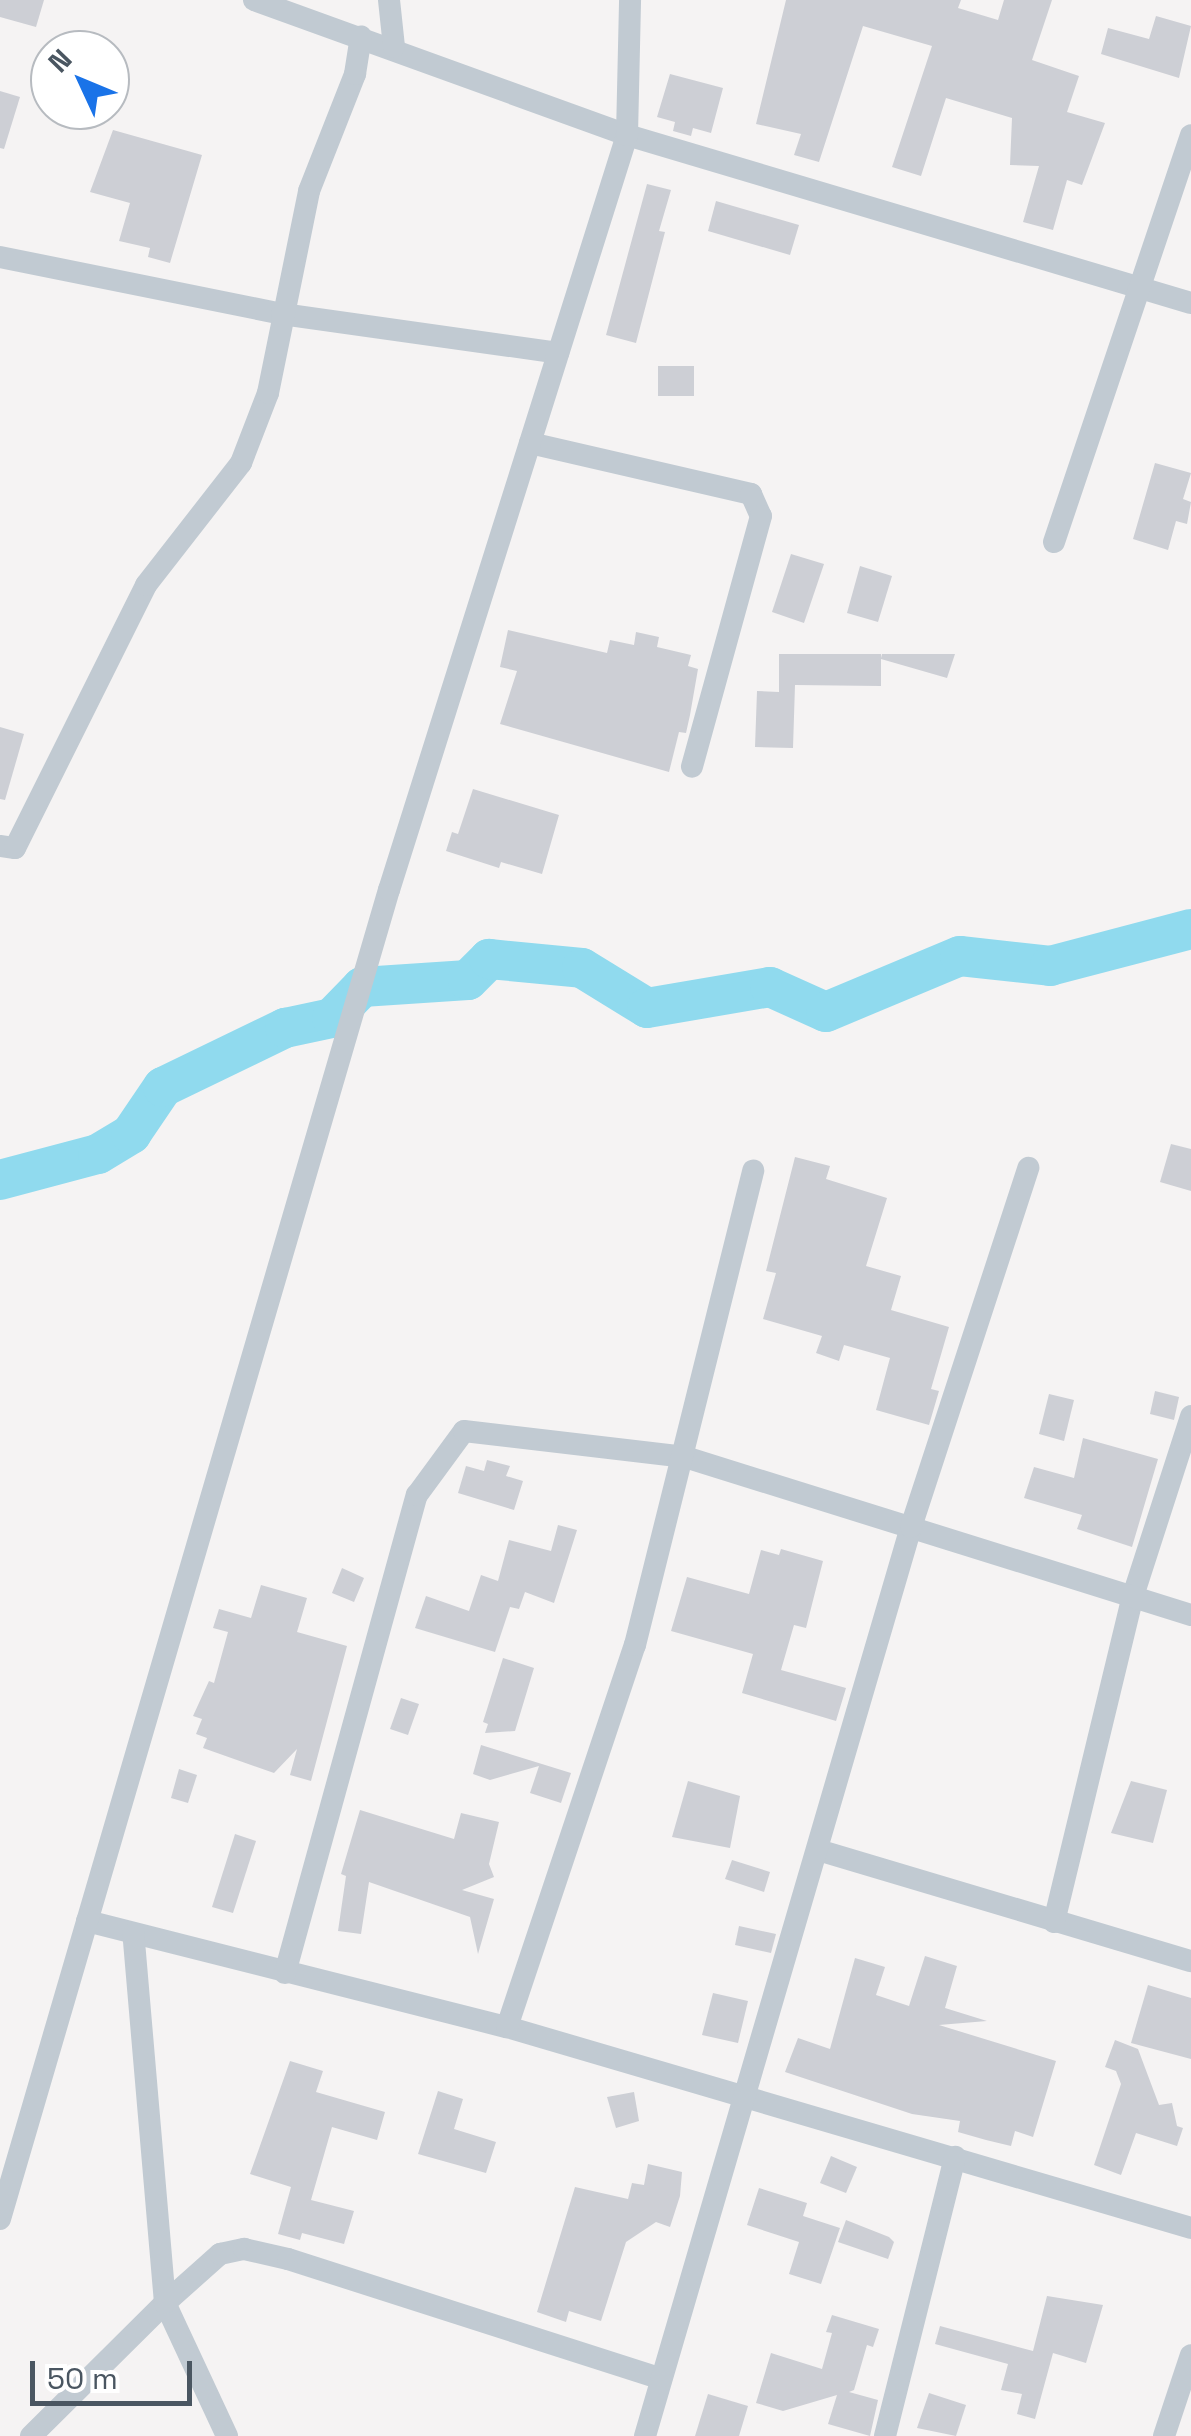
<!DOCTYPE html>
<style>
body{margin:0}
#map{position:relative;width:1191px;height:2436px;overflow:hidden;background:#f5f3f3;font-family:"Space Grotesk",sans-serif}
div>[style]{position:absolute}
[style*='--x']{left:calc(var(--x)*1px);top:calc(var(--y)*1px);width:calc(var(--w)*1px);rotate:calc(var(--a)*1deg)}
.river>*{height:40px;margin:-20px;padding:0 20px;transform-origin:20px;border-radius:20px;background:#90daee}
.building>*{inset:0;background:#cdcfd5}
.minor>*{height:22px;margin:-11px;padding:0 11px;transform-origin:11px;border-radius:11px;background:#c1cad2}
span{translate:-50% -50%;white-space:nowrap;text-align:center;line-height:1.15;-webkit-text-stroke:8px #fff;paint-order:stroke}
.north{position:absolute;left:30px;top:30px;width:100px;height:100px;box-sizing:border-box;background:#fff;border:2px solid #b7bbc0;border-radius:50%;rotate:314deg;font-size:28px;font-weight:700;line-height:40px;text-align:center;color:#4a5661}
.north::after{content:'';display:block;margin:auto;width:35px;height:45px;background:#1a73e8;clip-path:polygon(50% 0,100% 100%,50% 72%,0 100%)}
.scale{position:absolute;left:30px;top:2361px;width:162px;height:45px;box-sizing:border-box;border:5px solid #4a5661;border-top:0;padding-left:12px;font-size:30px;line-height:35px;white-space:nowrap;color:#4a5661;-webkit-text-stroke:8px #fff;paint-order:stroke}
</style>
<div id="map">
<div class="river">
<i style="--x:0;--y:1180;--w:101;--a:-14.9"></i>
<i style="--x:98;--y:1154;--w:39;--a:-31"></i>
<i style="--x:131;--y:1134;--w:57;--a:-55.8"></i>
<i style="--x:163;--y:1087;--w:136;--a:-25.8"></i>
<i style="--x:285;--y:1028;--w:48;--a:-12"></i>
<i style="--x:332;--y:1018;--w:43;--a:-45.9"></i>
<i style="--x:362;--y:987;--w:106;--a:-3.8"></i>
<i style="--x:468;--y:980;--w:30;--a:-45"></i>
<i style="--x:489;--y:959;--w:93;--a:5.5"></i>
<i style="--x:582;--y:968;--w:76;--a:31.6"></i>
<i style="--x:647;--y:1008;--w:125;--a:-9.7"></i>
<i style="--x:770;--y:987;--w:61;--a:24.1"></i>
<i style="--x:826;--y:1012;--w:145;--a:-22.7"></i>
<i style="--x:960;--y:956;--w:91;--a:6.3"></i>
<i style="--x:1050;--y:966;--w:146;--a:-14.7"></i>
</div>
<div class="building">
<i style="clip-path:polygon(0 0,44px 0,36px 27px,0 17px)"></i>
<i style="clip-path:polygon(786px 0,961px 0,958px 8px,998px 20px,1004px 0,1052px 0,1032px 60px,1079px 76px,1067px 112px,1105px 123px,1082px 185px,1067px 180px,1053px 230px,1023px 222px,1039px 166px,1010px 165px,1012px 118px,946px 98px,921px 176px,892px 167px,932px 46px,863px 26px,819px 162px,794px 155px,801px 134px,756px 124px)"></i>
<i style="clip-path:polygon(1156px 16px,1191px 26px,1179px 78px,1101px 54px,1108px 28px,1149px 39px)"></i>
<i style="clip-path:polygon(670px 74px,723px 88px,711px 133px,693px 128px,691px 136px,673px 131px,675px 122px,657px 117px)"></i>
<i style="clip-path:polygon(0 91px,20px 97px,4px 149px,0 148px)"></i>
<i style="clip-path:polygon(113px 130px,202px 155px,170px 263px,148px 257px,150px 248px,119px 241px,130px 203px,90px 192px)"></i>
<i style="clip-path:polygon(647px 184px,671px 190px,659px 231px,665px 232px,636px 343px,606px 335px)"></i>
<i style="clip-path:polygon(716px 201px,799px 225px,790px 255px,708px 231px)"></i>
<i style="clip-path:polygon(658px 366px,694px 366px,694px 396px,658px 396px)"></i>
<i style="clip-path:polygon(1155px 463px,1191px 473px,1183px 499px,1191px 502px,1187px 524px,1176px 521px,1168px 550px,1133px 539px)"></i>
<i style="clip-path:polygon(791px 554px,824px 564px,804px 623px,772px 612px)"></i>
<i style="clip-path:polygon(860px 566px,892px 576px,878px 622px,847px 613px)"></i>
<i style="clip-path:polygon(508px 630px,607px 653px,610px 640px,634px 645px,636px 632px,659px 637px,657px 647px,691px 655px,688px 666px,698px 669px,690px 715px,686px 733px,679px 732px,669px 772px,500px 724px,517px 671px,500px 667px)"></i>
<i style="clip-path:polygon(779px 654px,881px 654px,881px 658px,882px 654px,955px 654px,947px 678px,881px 659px,881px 686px,795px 685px,793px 748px,755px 747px,757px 691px,779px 692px)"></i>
<i style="clip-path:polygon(0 727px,24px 734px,5px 800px,0 799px)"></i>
<i style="clip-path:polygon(473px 789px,559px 815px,542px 874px,501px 862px,499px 868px,446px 851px,452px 832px,458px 834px)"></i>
<i style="clip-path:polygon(1171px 1144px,1191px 1149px,1191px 1191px,1160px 1182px)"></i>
<i style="clip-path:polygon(795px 1157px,830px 1166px,826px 1179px,887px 1198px,866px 1266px,901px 1276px,891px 1310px,949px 1327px,931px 1389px,939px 1391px,929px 1425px,876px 1410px,890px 1358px,844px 1345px,839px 1361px,816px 1353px,822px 1336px,763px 1319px,776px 1273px,766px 1271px)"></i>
<i style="clip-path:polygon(1155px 1391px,1179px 1397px,1174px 1420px,1150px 1414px)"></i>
<i style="clip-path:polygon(1049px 1394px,1074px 1400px,1064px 1441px,1039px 1434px)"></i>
<i style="clip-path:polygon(1083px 1438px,1158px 1459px,1132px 1547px,1077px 1529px,1082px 1515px,1024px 1498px,1034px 1467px,1074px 1478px)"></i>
<i style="clip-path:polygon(487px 1460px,510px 1466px,506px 1476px,523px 1481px,514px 1510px,458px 1493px,466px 1466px,484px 1471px)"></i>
<i style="clip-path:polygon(558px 1525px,577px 1530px,554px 1603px,525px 1592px,519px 1609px,510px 1607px,495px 1652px,415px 1628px,426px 1596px,469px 1611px,481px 1575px,498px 1581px,509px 1540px,551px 1551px)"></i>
<i style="clip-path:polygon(781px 1549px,823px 1561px,806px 1628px,794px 1625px,781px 1670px,846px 1688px,836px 1721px,742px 1693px,753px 1654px,671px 1631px,687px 1577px,749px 1594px,761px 1550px,779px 1555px)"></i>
<i style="clip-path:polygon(342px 1568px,364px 1578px,354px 1602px,332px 1593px)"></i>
<i style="clip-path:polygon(261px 1585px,307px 1598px,297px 1632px,347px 1646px,311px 1781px,290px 1775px,297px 1749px,274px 1773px,203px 1748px,207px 1738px,196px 1734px,202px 1719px,193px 1716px,209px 1681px,214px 1683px,228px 1632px,213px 1628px,219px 1609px,251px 1618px)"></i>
<i style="clip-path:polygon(503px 1658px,534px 1668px,515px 1731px,485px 1733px,488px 1724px,483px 1722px)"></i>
<i style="clip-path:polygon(401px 1698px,419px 1704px,408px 1735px,390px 1729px)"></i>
<i style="clip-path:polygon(481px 1745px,571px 1773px,561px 1803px,530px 1793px,539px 1766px,490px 1780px,473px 1774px)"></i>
<i style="clip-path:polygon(179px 1769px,197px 1775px,188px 1803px,171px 1798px)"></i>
<i style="clip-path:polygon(688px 1781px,740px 1796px,730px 1848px,672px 1837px)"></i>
<i style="clip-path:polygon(1131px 1781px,1167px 1790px,1153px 1843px,1111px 1833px)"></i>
<i style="clip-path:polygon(360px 1810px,454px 1839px,461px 1813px,499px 1822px,489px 1864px,494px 1877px,462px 1890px,494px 1899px,478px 1954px,470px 1917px,369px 1882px,361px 1934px,338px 1931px,346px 1876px,341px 1874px)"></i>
<i style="clip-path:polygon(235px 1834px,256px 1841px,233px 1913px,212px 1907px)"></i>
<i style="clip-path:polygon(732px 1860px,770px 1872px,764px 1892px,725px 1879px)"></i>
<i style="clip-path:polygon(739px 1926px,776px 1934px,771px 1953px,735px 1945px)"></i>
<i style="clip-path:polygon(925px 1956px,957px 1966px,945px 2008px,987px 2021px,939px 2025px,1056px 2061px,1033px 2137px,1015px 2131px,1011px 2146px,986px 2140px,958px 2132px,960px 2121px,912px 2114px,785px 2072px,798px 2038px,830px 2049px,855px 1958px,885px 1967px,876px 1995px,909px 2006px)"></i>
<i style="clip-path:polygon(1148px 1985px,1191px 1998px,1191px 2059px,1131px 2043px)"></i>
<i style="clip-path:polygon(713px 1993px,748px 2001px,738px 2043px,702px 2035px)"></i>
<i style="clip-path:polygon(1115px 2040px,1138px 2049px,1159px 2105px,1172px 2103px,1177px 2126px,1183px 2128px,1177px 2146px,1136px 2133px,1121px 2175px,1094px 2165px,1121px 2084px,1116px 2071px,1105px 2067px)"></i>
<i style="clip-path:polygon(290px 2061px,323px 2071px,316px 2092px,385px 2112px,377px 2140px,332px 2127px,311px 2200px,354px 2211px,344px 2244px,302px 2233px,300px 2240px,278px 2234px,291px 2187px,250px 2174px)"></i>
<i style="clip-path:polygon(438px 2091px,463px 2099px,454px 2129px,496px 2142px,486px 2173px,418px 2154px)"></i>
<i style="clip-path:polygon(634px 2092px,639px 2121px,616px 2128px,607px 2097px)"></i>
<i style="clip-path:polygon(831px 2156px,857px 2167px,846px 2193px,820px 2183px)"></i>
<i style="clip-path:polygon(648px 2164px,682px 2172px,680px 2196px,670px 2227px,656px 2222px,626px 2242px,601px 2321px,569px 2311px,566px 2322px,537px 2312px,575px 2187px,628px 2199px,632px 2183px,644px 2185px)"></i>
<i style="clip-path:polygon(759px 2188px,807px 2203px,803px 2216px,840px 2228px,821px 2284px,789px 2274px,799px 2242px,747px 2225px)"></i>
<i style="clip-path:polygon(846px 2220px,889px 2237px,894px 2242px,888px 2259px,838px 2242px)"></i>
<i style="clip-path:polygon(1047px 2296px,1103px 2305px,1086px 2363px,1053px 2353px,1035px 2419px,1017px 2414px,1022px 2394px,1001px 2390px,1008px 2364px,935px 2344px,940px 2326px,1033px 2351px)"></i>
<i style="clip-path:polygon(832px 2315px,879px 2329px,873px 2347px,867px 2345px,854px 2390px,849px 2392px,878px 2400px,870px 2436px,828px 2424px,837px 2395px,783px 2411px,756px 2403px,771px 2353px,822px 2369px,832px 2333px,826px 2332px)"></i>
<i style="clip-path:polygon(929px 2393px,966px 2405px,956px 2436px,917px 2428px)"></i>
<i style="clip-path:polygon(708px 2394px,748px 2406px,739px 2436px,695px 2436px)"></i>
</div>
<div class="minor">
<i style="--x:254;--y:0;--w:397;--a:19.9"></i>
<i style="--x:627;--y:135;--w:588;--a:16.59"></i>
<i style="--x:389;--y:0;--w:47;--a:83.9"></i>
<i style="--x:0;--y:257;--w:288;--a:11.4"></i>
<i style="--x:282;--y:314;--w:279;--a:8"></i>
<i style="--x:530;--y:443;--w:227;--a:13"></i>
<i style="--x:751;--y:494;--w:24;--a:66"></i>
<i style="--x:761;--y:516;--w:260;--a:105.4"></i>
<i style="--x:1054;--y:542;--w:429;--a:-71.4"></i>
<i style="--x:0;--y:846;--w:15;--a:8"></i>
<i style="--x:15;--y:848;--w:294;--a:-63.5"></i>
<i style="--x:146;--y:585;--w:155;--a:-52.1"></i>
<i style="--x:241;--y:463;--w:75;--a:-68.9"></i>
<i style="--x:268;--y:393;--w:206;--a:-78.5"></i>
<i style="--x:309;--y:191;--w:126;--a:-68.5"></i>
<i style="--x:355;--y:74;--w:38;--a:-81"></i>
<i style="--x:818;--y:1850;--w:389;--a:16.6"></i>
<i style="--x:87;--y:1921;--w:433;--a:14.2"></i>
<i style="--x:507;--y:2027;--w:713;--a:16.38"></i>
<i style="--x:1054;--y:1922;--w:335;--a:-76.4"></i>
<i style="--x:1133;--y:1596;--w:189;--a:-72.1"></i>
<i style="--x:285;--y:1973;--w:496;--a:-74.6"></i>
<i style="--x:417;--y:1495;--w:79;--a:-53.7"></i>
<i style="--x:464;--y:1431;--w:223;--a:6.7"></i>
<i style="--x:685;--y:1457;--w:530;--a:17.34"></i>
<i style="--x:507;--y:2027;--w:403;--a:-71.5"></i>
<i style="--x:635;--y:1645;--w:489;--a:-76"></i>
<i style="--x:0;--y:2219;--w:1385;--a:-73.69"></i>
<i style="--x:389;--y:890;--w:792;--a:-72.5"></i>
<i style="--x:627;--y:135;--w:135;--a:-88.7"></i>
<i style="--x:31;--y:2436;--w:189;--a:-44.8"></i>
<i style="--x:165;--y:2303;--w:371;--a:-94.9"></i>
<i style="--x:227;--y:2436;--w:147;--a:-115"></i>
<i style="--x:165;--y:2303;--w:74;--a:-41.7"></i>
<i style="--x:220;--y:2254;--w:25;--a:-12"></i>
<i style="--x:244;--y:2249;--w:45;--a:12.8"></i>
<i style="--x:288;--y:2259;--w:392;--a:17.8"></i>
<i style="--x:645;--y:2436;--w:947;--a:-73.69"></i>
<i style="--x:911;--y:1527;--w:378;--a:-71.9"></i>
<i style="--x:885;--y:2436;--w:288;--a:-75.9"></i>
<i style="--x:1164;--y:2436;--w:85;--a:-71.6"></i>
</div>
<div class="north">N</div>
<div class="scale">50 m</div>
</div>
